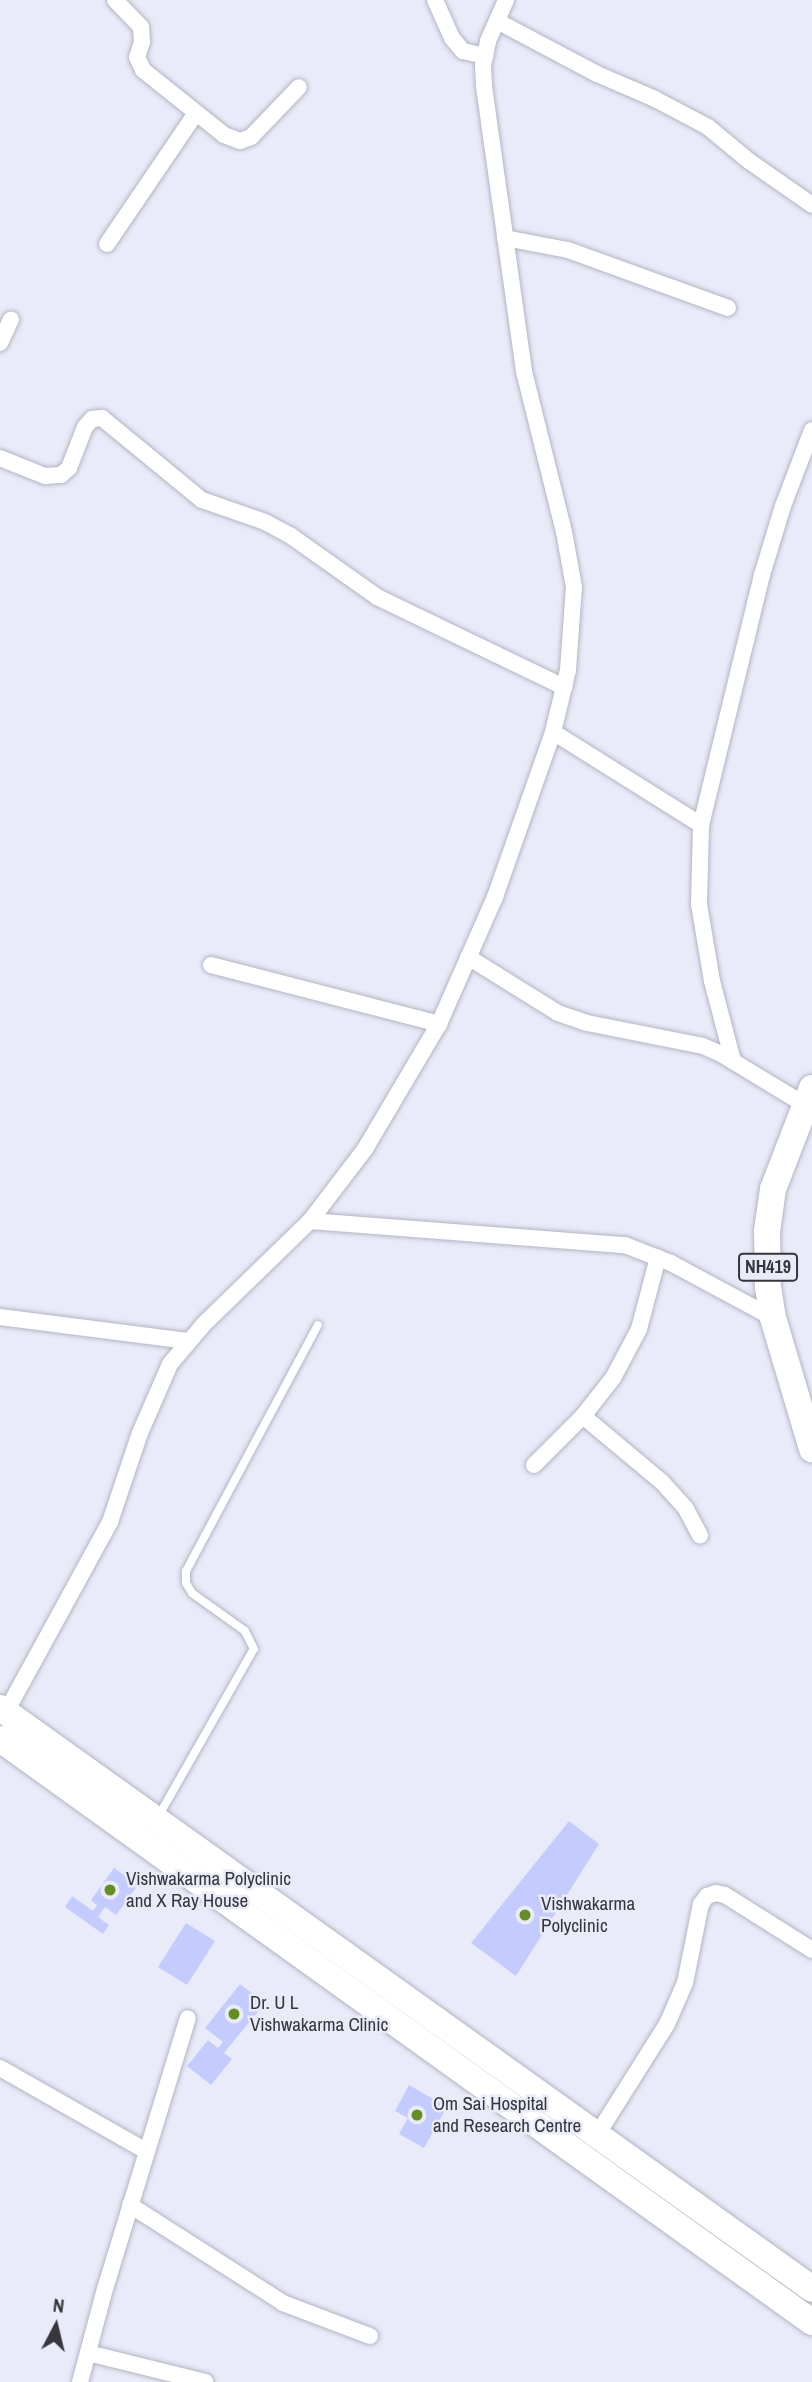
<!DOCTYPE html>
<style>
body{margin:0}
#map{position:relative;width:812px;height:2382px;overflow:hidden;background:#e9ebf9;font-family:"Archivo Narrow",sans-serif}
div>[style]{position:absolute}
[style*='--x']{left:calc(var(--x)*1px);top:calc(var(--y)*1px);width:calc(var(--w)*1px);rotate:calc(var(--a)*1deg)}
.building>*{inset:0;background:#c4cbfe}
.roads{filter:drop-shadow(0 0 2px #b3b5c2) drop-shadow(0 0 2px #b3b5c2)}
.service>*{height:8px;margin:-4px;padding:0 4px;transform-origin:4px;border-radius:4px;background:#fff}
.minor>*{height:16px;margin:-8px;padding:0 8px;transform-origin:8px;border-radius:8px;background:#fff}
.trunk>*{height:26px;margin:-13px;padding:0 13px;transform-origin:13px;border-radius:13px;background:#fff}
.dots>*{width:19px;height:19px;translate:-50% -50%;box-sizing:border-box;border:4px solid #e9ebf9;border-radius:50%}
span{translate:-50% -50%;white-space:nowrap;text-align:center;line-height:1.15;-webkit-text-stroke:5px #e9ebf9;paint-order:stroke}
.shield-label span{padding:2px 5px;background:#e9ebf9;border:2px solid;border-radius:5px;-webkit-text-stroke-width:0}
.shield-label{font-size:18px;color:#36363c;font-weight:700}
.poi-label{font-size:19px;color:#36363c}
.left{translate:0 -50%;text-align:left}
.north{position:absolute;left:21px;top:2291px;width:70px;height:70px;-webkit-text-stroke:5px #e9ebf9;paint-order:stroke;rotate:7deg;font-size:19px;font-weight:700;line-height:28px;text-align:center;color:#36363c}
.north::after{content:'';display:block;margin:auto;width:24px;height:32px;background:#36363c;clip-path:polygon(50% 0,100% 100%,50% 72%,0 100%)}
</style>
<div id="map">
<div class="building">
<i style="clip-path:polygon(569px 1821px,599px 1844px,516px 1976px,471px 1943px)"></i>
<i style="clip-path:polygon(114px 1868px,138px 1885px,116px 1915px,105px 1907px,98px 1917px,109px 1925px,103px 1934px,65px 1907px,72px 1896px,93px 1911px,97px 1905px,91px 1900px)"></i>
<i style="clip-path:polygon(186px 1923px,215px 1941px,187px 1985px,158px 1967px)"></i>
<i style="clip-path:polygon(240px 1984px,265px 2003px,224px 2053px,232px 2059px,211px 2085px,187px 2066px,208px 2040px,218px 2048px,223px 2042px,205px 2028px)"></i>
<i style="clip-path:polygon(409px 2085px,447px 2107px,424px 2148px,399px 2134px,408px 2118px,395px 2111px)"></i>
</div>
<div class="roads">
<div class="service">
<i style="--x:158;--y:1817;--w:193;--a:-60.3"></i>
<i style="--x:254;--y:1649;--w:20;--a:-117"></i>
<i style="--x:245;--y:1631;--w:65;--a:-144.4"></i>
<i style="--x:192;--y:1593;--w:12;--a:-121"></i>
<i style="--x:186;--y:1583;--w:12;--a:-90"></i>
<i style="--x:186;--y:1571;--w:279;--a:-61.8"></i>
</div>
<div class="minor">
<i style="--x:115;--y:0;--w:37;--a:46"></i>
<i style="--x:141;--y:27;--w:15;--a:86"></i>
<i style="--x:142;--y:42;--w:16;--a:108"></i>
<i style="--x:137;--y:57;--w:14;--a:65"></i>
<i style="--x:143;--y:70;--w:104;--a:38.7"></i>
<i style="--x:224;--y:135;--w:17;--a:21"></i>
<i style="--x:240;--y:141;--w:12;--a:-20"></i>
<i style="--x:251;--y:137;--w:69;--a:-46.2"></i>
<i style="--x:435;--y:0;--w:42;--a:65.9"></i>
<i style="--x:452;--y:38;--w:17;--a:50"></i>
<i style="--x:463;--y:51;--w:23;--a:13"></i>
<i style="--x:497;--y:21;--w:113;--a:27.9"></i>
<i style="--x:597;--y:74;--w:63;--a:23.3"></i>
<i style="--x:655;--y:99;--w:60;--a:27.8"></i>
<i style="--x:708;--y:127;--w:53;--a:39.7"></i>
<i style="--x:749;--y:161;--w:77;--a:34.9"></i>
<i style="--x:505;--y:238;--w:64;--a:10.8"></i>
<i style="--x:568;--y:250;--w:170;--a:19.9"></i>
<i style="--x:107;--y:244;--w:158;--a:-55.8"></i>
<i style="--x:0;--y:343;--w:26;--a:-65"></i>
<i style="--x:0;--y:458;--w:48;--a:21.8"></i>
<i style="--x:45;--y:476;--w:16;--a:-4"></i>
<i style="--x:61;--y:475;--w:11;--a:-41"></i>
<i style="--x:69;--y:468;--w:44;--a:-68.7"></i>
<i style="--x:85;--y:427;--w:11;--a:-49"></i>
<i style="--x:92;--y:419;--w:10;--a:-6"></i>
<i style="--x:102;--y:418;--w:129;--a:39.4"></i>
<i style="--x:202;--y:500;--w:67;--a:19.2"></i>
<i style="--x:265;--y:522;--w:30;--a:28"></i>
<i style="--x:291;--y:536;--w:105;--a:35.3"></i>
<i style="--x:377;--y:597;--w:208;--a:25.7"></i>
<i style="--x:553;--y:732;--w:175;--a:32.1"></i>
<i style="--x:468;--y:957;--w:106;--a:31.9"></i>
<i style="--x:558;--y:1013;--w:31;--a:19"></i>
<i style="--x:587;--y:1023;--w:118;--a:11.2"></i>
<i style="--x:703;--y:1046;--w:20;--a:24"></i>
<i style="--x:721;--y:1054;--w:104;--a:31.2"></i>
<i style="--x:211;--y:965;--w:236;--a:14.5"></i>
<i style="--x:733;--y:1061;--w:83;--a:-104.7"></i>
<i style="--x:712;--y:981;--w:78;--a:-99.6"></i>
<i style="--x:699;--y:904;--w:79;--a:-88.5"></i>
<i style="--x:701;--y:825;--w:257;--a:-76.3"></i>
<i style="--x:762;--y:575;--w:72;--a:-73.1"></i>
<i style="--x:783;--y:506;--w:81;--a:-69.1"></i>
<i style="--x:310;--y:1221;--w:316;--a:4.4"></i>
<i style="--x:625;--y:1245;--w:49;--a:21.4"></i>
<i style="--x:671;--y:1263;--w:116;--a:28.3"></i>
<i style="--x:0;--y:1317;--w:189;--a:7.3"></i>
<i style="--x:583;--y:1416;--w:103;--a:39.9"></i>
<i style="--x:662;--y:1482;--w:36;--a:48"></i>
<i style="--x:686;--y:1509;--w:30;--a:62"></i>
<i style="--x:534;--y:1465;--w:69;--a:-45"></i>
<i style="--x:583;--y:1416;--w:48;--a:-51.7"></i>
<i style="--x:613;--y:1378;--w:55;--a:-62"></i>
<i style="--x:639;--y:1329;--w:74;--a:-75.2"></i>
<i style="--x:6;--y:1712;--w:217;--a:-61.3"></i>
<i style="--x:110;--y:1522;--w:94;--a:-71.4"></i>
<i style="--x:140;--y:1433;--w:75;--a:-66.5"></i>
<i style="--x:170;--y:1364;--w:52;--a:-49.6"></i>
<i style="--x:204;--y:1324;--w:148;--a:-44.2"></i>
<i style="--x:310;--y:1221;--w:91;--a:-52.6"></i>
<i style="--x:365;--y:1149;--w:145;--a:-59.4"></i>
<i style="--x:439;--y:1024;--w:139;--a:-66.2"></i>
<i style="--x:495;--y:897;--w:175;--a:-70.6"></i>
<i style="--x:553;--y:732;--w:64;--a:-76.4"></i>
<i style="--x:568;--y:670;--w:83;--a:-85.9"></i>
<i style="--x:574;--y:587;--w:56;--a:-100.3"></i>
<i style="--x:564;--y:532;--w:166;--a:-104"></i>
<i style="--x:524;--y:371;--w:289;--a:-98"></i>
<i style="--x:484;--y:85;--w:20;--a:-93"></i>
<i style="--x:483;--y:65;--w:25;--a:-78"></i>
<i style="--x:488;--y:41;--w:45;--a:-66.3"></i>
<i style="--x:0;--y:2068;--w:168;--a:29.6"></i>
<i style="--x:597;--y:2135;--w:131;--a:-57.8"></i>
<i style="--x:667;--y:2024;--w:45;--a:-66.3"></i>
<i style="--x:685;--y:1983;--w:81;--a:-78.6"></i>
<i style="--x:701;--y:1904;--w:10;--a:-53"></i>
<i style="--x:707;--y:1896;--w:9;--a:-18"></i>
<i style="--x:716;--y:1893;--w:9;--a:13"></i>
<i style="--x:725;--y:1895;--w:103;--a:32.3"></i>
<i style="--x:130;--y:2205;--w:182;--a:32.6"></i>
<i style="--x:283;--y:2303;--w:93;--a:20.8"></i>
<i style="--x:88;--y:2353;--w:121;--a:13.9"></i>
<i style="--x:80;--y:2382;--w:96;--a:-75"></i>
<i style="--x:105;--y:2289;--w:283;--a:-73"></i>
</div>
<div class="trunk">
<i style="--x:812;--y:1088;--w:108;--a:111.1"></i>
<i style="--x:773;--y:1189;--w:42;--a:98.1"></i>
<i style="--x:767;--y:1231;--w:56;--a:89"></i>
<i style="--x:768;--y:1287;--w:31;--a:81"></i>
<i style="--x:773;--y:1318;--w:137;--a:73.4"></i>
<i style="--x:0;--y:1708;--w:998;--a:35.58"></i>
<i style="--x:0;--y:1739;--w:1000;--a:35.68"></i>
</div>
</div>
<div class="dots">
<i style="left:110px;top:1890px;background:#638f21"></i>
<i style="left:525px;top:1915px;background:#638f21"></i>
<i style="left:234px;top:2014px;background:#638f21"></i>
<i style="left:417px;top:2115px;background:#638f21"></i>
</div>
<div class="shield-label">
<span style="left:768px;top:1267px">NH419</span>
</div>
<div class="poi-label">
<span class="left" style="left:126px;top:1890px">Vishwakarma Polyclinic<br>and X Ray House</span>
<span class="left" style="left:541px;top:1915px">Vishwakarma<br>Polyclinic</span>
<span class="left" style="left:250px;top:2014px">Dr. U L<br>Vishwakarma Clinic</span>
<span class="left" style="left:433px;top:2115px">Om Sai Hospital<br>and Research Centre</span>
</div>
<div class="north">N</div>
</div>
